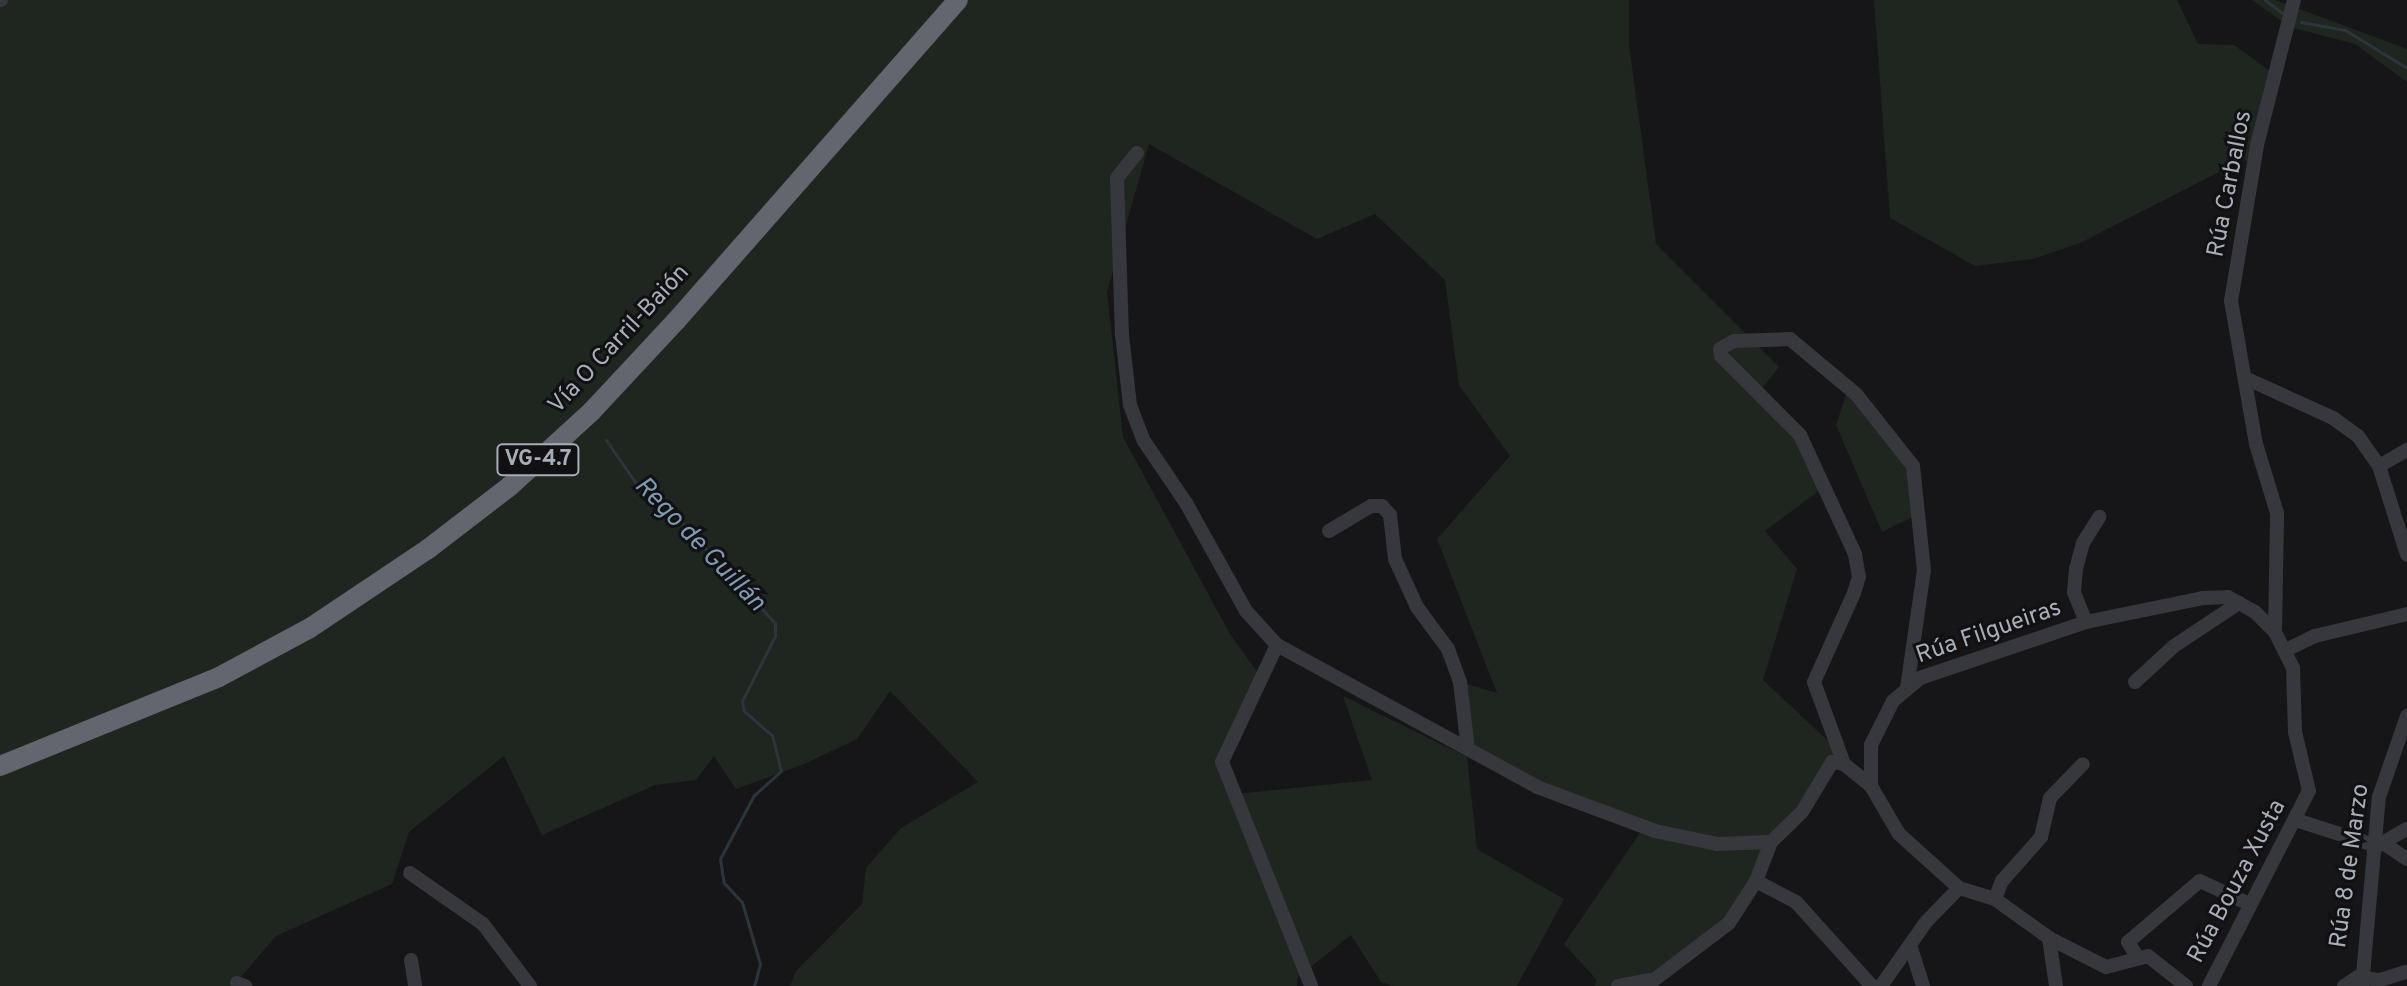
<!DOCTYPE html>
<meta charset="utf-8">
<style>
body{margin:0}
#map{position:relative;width:2407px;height:986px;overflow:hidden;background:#161618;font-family:Overpass,sans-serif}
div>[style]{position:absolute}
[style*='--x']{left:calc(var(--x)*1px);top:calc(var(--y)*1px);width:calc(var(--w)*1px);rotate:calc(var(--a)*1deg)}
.green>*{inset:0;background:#1e261f}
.stream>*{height:3px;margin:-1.5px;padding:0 1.5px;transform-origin:1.5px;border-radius:1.5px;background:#2c353c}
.minor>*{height:14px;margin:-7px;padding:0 7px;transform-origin:7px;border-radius:7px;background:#37383d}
.highway>*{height:20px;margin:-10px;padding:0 10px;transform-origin:10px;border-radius:10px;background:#63666e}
span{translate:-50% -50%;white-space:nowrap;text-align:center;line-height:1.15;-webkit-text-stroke:6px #111113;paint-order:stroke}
.shield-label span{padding:2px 6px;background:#111113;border:2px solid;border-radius:6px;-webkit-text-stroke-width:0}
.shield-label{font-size:22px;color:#a8adb8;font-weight:700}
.street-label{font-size:24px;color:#a8adb8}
.water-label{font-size:26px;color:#7f9bb3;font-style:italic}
</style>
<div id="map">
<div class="green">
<i style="clip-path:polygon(0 0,1629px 0,1629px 45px,1656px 244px,1779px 367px,1760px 391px,1800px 435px,1824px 487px,1765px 531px,1797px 569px,1763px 680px,1839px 751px,1771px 842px,1729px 923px,1667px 969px,1618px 986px,1595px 986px,1596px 979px,1564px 944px,1644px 827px,1468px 749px,1460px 682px,1497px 693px,1437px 539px,1510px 456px,1459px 385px,1445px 280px,1375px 214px,1317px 239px,1149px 144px,1107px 292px,1123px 437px,1230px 634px,1258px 673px,1223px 762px,1236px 794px,1372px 780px,1343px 696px,1467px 757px,1477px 849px,1564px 899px,1517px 986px,1393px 986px,1381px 982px,1351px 935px,1297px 978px,1297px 986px,790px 986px,796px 971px,862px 904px,866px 868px,901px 828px,978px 782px,890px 691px,857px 739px,804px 764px,736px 789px,714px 756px,696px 780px,655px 785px,542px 835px,504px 756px,409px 832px,392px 884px,276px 936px,233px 986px,0 986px)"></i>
<i style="clip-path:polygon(1874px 0,2177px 0,2198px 44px,2234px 45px,2277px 76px,2252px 165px,2245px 160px,2221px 171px,2080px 243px,2033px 259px,1975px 266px,1890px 218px)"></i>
<i style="clip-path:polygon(2252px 0,2275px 0,2407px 49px,2407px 82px,2355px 44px,2290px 27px)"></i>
<i style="clip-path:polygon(1847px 392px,1856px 394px,1917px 484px,1921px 513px,1882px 532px,1836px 425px)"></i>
</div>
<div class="stream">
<i style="--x:2265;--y:0;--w:21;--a:37"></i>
<i style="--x:2301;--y:22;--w:45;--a:10.3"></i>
<i style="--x:2345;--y:30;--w:73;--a:31.5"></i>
<i style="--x:606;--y:440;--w:56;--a:55.2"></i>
<i style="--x:638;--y:486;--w:57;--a:40.1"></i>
<i style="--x:682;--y:523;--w:137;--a:47.1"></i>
<i style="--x:775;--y:623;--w:13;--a:90"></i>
<i style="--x:775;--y:636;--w:73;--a:116.9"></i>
<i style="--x:742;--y:701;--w:10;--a:79"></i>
<i style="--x:744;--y:711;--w:37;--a:41"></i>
<i style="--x:772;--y:735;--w:37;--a:76"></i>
<i style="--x:781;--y:771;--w:36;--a:138"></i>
<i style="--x:754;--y:795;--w:72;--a:118"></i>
<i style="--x:720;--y:859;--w:24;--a:81"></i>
<i style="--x:724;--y:883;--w:26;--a:47"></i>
<i style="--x:742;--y:902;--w:65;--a:73.8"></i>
<i style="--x:760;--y:964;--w:23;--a:105"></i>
</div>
<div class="minor">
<i style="--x:0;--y:0;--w:1;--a:0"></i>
<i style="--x:1137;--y:153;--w:32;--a:129"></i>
<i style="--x:1117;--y:178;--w:157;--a:88.2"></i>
<i style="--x:1122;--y:335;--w:70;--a:83.5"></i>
<i style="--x:1130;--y:405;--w:39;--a:69"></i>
<i style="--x:1144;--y:441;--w:75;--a:55.9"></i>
<i style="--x:1186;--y:503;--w:124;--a:60.9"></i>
<i style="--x:1246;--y:611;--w:46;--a:47.6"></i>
<i style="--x:1277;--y:645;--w:296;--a:28.6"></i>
<i style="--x:1537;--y:787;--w:126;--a:20.4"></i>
<i style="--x:1655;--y:831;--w:63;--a:11.8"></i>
<i style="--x:1717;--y:844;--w:54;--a:-2.1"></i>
<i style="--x:2245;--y:378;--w:97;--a:24.4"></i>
<i style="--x:2333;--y:418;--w:31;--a:36"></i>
<i style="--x:2358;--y:436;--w:37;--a:55"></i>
<i style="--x:2379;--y:466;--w:93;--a:72.5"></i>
<i style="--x:2379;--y:466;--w:32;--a:-30"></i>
<i style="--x:1329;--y:531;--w:49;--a:-30.8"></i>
<i style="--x:1371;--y:506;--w:11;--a:0"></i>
<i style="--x:1382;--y:506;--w:12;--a:48"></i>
<i style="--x:1390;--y:515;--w:44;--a:83.5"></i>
<i style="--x:1395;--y:559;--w:53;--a:65.4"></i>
<i style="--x:1417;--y:607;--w:52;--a:53.6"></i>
<i style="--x:1448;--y:649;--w:35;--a:70"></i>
<i style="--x:1460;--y:682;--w:67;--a:83.2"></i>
<i style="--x:2086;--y:622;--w:32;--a:-112"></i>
<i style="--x:2074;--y:592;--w:23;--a:-85"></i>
<i style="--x:2076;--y:569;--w:27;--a:-75"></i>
<i style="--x:2083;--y:543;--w:31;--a:-58"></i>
<i style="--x:1277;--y:645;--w:129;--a:115.2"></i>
<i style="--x:1222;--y:762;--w:241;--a:68.3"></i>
<i style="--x:2288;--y:649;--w:30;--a:-26"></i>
<i style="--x:2315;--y:636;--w:95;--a:-13.4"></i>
<i style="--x:2135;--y:682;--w:53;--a:-42.7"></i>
<i style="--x:2174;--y:646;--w:78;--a:-33.5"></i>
<i style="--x:1844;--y:764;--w:87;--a:-110.1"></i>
<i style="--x:1814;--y:682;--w:98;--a:-65.8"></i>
<i style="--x:1854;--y:593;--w:17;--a:-73"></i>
<i style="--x:1859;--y:577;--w:23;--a:-100"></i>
<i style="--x:1855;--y:554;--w:131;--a:-114.8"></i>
<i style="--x:1800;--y:435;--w:112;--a:-135"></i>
<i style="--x:1721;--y:356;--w:7;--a:-98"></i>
<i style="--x:1720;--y:349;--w:16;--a:-30"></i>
<i style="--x:1734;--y:341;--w:56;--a:-2"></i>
<i style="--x:1790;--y:339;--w:86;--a:39.8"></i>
<i style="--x:1856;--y:394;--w:92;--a:51.6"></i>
<i style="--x:1913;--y:466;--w:105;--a:84"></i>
<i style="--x:1924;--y:570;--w:119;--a:98.2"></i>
<i style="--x:2296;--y:820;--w:85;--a:17.8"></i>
<i style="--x:2377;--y:846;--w:34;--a:-30"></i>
<i style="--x:2386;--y:845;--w:25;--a:34"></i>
<i style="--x:410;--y:873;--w:89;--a:34.9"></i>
<i style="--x:483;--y:924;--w:78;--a:52.8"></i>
<i style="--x:1756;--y:881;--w:45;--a:27.7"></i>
<i style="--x:1796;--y:902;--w:113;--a:47.9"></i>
<i style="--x:1995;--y:899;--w:19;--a:-69"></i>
<i style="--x:2002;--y:881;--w:59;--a:-48.4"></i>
<i style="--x:2041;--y:837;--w:40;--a:-77"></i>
<i style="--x:2050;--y:798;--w:47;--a:-45.9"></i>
<i style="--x:2049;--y:938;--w:49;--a:81.7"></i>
<i style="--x:1910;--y:945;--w:43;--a:72.4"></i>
<i style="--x:2138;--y:958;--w:19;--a:-122"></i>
<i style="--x:2128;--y:942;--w:94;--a:-40.3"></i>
<i style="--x:2200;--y:881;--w:54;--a:25.1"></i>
<i style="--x:411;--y:960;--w:26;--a:81"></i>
<i style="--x:237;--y:983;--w:9;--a:21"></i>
<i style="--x:1618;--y:986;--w:31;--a:-11"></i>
<i style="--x:1646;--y:986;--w:104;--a:-37.2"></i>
<i style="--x:1729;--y:923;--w:50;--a:-57.3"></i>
<i style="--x:1756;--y:881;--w:42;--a:-69"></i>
<i style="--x:1771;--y:842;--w:43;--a:-44.1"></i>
<i style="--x:1802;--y:812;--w:58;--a:-59"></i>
<i style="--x:1832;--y:762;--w:12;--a:9"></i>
<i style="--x:1844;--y:764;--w:35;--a:39"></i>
<i style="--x:1881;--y:986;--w:78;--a:-54.9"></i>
<i style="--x:1926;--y:922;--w:47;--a:-45.9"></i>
<i style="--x:2186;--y:986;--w:48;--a:-141.7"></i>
<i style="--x:2148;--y:956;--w:43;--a:165.3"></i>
<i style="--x:2106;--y:967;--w:64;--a:-153"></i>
<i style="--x:2049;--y:938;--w:67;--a:-144.2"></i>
<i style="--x:1995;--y:899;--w:38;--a:-163"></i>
<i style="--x:1959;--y:888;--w:81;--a:-138"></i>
<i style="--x:1899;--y:834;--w:56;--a:-120.3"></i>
<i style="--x:1871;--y:786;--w:41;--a:-90"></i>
<i style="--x:1871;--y:745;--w:49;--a:-63.4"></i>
<i style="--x:1893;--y:701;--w:35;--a:-40"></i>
<i style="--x:1920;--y:678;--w:175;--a:-18.6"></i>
<i style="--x:2086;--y:622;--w:119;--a:-11.6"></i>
<i style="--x:2203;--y:598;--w:25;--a:-2"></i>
<i style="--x:2228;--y:597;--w:31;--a:29"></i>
<i style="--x:2255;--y:612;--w:28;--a:45"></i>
<i style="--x:2209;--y:986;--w:219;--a:-62.9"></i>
<i style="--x:2309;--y:791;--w:61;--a:-103.3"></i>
<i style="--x:2295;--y:732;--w:64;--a:-91.8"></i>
<i style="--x:2293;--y:668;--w:40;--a:-116.6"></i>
<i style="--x:2275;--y:632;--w:119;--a:-89"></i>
<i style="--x:2277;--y:513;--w:72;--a:-106.9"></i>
<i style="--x:2256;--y:444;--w:145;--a:-99.9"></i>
<i style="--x:2231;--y:301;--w:158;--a:-80.5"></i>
<i style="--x:2257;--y:145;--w:150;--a:-75.7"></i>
<i style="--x:2344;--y:986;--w:17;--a:-33"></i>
<i style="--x:2358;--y:977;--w:22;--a:8"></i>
<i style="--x:2380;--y:980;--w:28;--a:-17"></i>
<i style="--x:2362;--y:986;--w:190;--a:-84.9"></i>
<i style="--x:2379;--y:797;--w:86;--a:-70.9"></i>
</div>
<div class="highway">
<i style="--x:0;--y:766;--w:236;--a:-22.1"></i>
<i style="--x:219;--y:677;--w:103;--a:-28.3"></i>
<i style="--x:310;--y:628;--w:142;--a:-33.8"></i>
<i style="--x:428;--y:549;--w:103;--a:-37.5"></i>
<i style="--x:510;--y:486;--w:111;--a:-42.4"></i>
<i style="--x:592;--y:411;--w:123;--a:-47"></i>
<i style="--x:676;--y:321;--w:427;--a:-48.7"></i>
</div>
<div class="shield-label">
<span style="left:538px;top:460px">VG-4.7</span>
</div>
<div class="street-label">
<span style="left:2231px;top:184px;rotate:-79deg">Rúa Carballos</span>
<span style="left:620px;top:340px;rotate:-47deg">Vía O Carril-Baión</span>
<span style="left:1989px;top:633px;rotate:-19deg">Rúa Filgueiras</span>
<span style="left:2351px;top:866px;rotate:-82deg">Rúa 8 de Marzo</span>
<span style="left:2238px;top:882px;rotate:-62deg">Rúa Bouza Xusta</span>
</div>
<div class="water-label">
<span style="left:699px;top:545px;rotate:46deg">Rego de Guillán</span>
</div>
</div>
